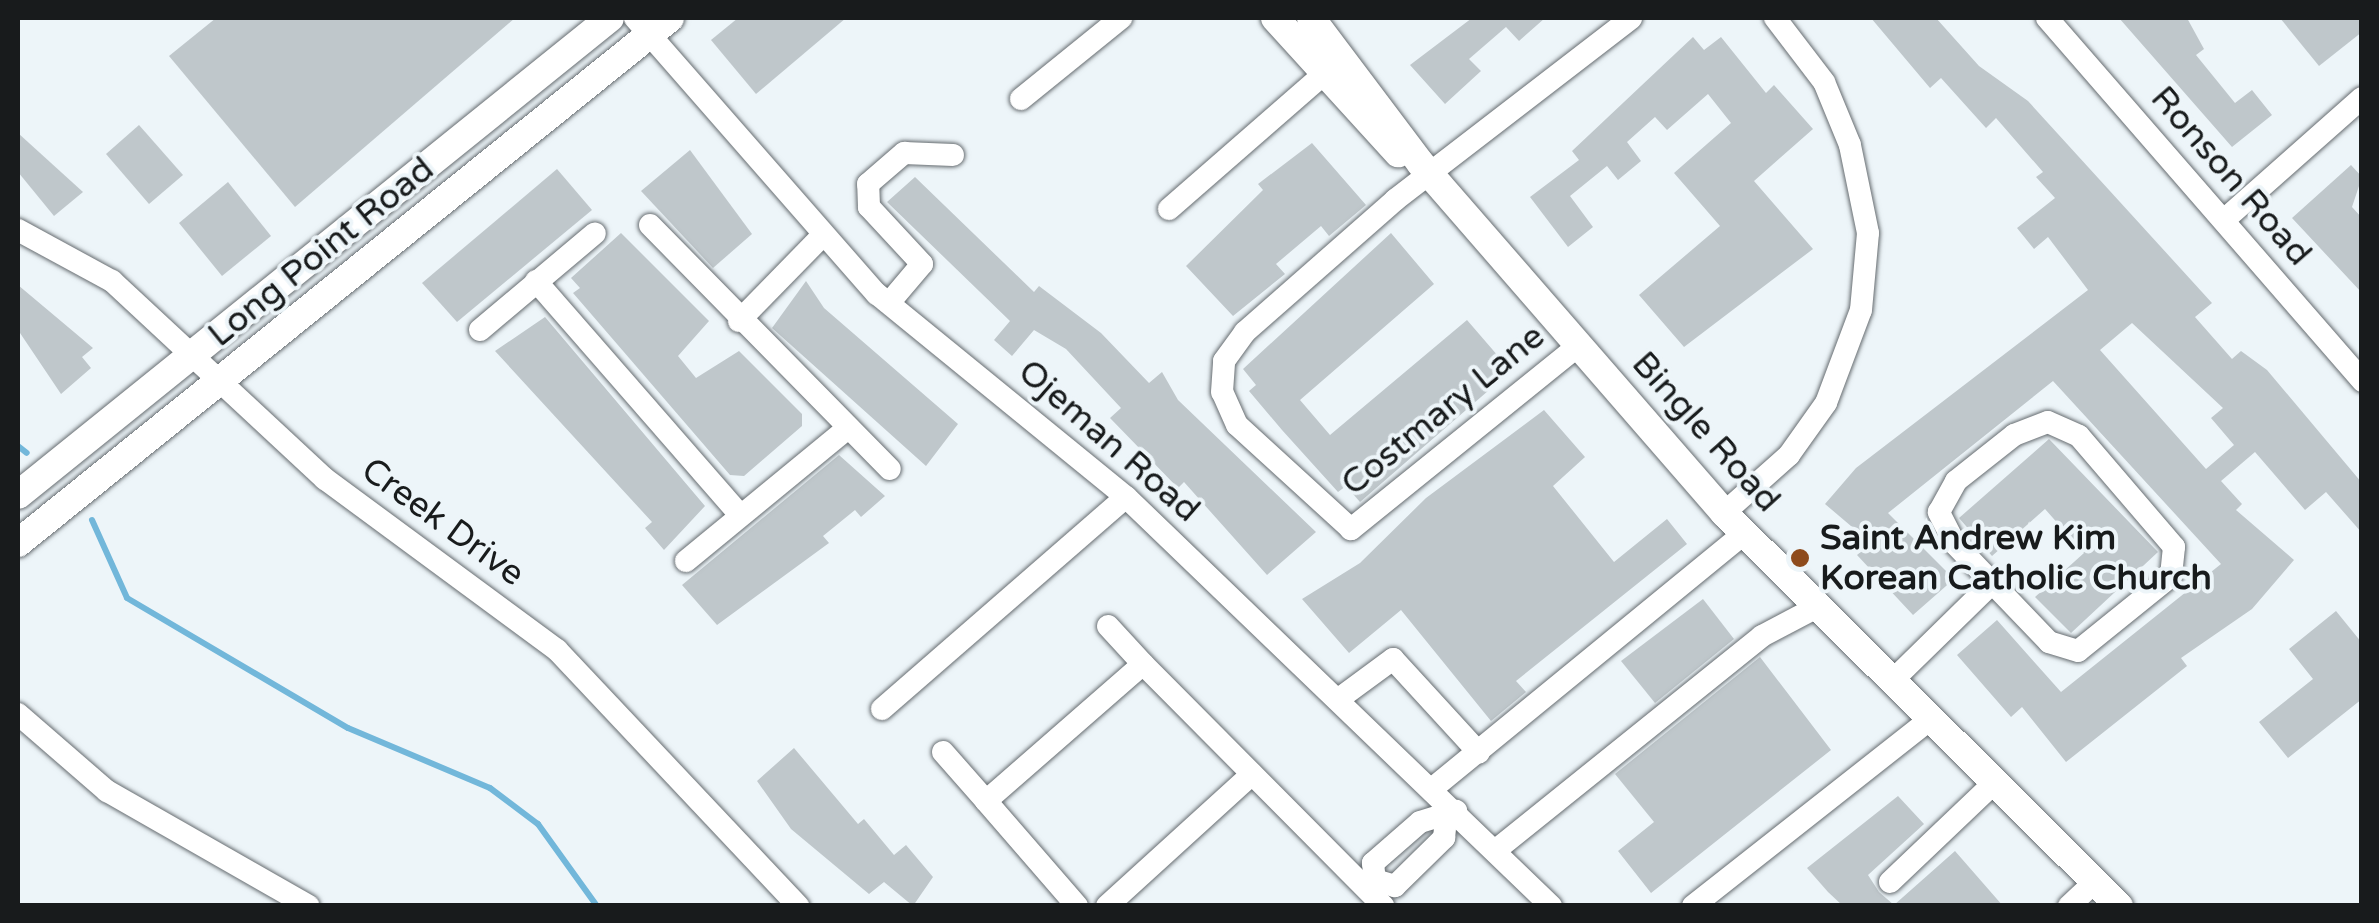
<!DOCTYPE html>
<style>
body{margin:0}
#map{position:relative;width:2379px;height:923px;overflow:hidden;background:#edf5f9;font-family:"Varela Round",sans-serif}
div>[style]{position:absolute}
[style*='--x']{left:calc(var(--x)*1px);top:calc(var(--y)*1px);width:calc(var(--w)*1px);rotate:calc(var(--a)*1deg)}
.stream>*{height:6px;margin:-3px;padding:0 3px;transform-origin:3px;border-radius:3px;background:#72b7da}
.building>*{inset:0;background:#bfc7cb}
.roads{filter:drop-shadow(0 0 2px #666c70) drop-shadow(0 0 2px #666c70)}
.minor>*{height:22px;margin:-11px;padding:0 11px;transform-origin:11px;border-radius:11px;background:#fff}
.major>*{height:28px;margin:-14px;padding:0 14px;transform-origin:14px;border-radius:14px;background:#fff}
.dots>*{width:28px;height:28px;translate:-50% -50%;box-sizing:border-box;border:5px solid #edf5f9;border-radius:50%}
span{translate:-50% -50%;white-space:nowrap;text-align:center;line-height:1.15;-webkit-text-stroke:8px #edf5f9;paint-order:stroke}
.street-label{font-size:35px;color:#181b1c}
.poi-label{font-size:35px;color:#181b1c;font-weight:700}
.left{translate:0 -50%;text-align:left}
.frame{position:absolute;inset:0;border:20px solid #181b1c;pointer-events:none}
</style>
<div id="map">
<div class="stream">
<i style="--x:18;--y:446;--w:11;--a:38"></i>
<i style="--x:92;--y:520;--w:85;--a:65.8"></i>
<i style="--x:127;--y:598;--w:256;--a:30.5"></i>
<i style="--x:348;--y:728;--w:154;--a:22.9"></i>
<i style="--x:490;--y:788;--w:60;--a:36.9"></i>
<i style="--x:538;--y:824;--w:101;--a:54.3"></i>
</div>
<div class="building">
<i style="clip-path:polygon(216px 18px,515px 18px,295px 207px,169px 56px)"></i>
<i style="clip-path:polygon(738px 18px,846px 18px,756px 94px,711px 40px)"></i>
<i style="clip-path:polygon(1472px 18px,1545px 18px,1519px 41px,1506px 27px,1469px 59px,1481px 71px,1445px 104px,1410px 65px)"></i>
<i style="clip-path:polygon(evenodd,1871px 18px,1936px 18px,1979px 66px,2028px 101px,2212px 303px,2195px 317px,2232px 359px,2241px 351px,2267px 370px,2362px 483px,2362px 533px,2326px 492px,2305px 510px,2255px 452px,2221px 481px,2242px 504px,2236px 510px,2294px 560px,2252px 609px,2181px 658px,2187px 666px,2066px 762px,2022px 707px,2011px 717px,1957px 655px,1997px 620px,2061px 692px,2221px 564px,2053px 381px,1888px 513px,1954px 579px,1913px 615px,1857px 555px,1871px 543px,1825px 504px,1856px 468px,2088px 290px,2048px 237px,2034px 249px,2017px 228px,2055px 198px,2036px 177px,2043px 172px,1996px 118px,1986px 128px,1941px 78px,1930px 88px,1871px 18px,2132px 323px,2223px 408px,2211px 418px,2234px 445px,2206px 469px,2100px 350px,2132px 323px)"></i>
<i style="clip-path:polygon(2119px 18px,2187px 18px,2204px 49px,2196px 55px,2235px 103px,2252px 90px,2272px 115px,2232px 147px)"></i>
<i style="clip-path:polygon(2280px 18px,2362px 18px,2362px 32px,2319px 66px)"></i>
<i style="clip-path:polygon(1693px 37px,1704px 50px,1721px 37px,1766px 93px,1774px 85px,1813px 129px,1754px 181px,1813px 249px,1684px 347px,1639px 295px,1720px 226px,1674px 173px,1731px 123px,1708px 94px,1667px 130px,1655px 117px,1627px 142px,1641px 161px,1618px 180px,1607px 166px,1570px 196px,1593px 227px,1568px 247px,1530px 197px,1579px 160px,1572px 151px)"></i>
<i style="clip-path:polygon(139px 125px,183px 175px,149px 204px,106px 154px)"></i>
<i style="clip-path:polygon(18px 133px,83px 192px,54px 216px,18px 172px)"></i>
<i style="clip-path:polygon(1312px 143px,1366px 205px,1329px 236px,1321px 226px,1276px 264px,1285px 274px,1233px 316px,1186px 266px,1263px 190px,1258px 184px)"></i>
<i style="clip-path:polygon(690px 150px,752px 234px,713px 268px,641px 191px)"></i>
<i style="clip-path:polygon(2351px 165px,2362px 177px,2352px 207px,2362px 218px,2362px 293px,2292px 218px)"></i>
<i style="clip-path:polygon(557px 169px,592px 210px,457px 322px,422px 283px)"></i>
<i style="clip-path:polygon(915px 177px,1034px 292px,1039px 286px,1101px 333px,1149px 383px,1162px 372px,1178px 400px,1316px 532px,1267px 575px,1184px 482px,1178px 488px,1110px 418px,1121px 408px,1066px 349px,1034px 330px,1012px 356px,994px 340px,1010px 321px,887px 202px)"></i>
<i style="clip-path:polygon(228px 182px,271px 236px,222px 276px,179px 223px)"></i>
<i style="clip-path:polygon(621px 233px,709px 321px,678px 356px,696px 378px,739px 351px,802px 414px,802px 426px,744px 476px,730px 475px,573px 293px,580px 288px,571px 278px)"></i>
<i style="clip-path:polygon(1391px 233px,1434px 284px,1300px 400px,1330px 435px,1467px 320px,1511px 371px,1360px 502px,1346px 486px,1338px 492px,1282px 430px,1249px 391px,1256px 385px,1243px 369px)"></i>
<i style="clip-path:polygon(806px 281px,824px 308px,958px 424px,926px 466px,772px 328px)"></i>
<i style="clip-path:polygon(18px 285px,93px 348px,82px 357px,91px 368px,61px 394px,18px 330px)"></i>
<i style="clip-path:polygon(545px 317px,705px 506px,664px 550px,645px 528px,652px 522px,495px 351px)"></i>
<i style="clip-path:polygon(1544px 410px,1585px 457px,1553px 486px,1614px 562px,1667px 519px,1687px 544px,1516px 681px,1526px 692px,1491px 721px,1401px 610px,1349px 653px,1302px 599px,1360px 563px,1426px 498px)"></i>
<i style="clip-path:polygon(2049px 439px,2158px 552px,2071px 633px,2035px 597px,2084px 553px,2045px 509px,1992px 556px,1959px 518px)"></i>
<i style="clip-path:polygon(839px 455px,885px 496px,861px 517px,855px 510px,823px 536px,829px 543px,717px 625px,682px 585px)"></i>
<i style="clip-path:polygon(1703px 599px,1734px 639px,1655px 703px,1621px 661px)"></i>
<i style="clip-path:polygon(2336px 611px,2362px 643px,2362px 699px,2288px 758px,2259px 722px,2313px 679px,2289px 649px)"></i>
<i style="clip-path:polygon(1760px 657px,1831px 750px,1651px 893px,1618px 851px,1654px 822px,1615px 774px)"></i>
<i style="clip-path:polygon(794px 748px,858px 824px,864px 819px,894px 855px,906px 845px,933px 877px,913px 906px,884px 882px,869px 894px,791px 829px,757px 781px)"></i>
<i style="clip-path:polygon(1898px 796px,1924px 824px,1868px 875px,1879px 892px,1894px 905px,1955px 851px,2003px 906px,1843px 906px,1828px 892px,1807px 868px)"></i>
</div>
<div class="roads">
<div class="minor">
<i style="--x:635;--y:18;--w:367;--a:48.8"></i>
<i style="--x:877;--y:294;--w:321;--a:39.2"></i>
<i style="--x:1126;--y:497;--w:590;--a:43.9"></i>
<i style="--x:2047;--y:18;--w:481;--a:49"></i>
<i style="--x:1021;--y:99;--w:129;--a:-39"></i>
<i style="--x:1169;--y:209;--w:207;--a:-41.1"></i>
<i style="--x:2224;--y:220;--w:184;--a:-41.5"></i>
<i style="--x:650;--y:225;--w:342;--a:45.5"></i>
<i style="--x:18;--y:230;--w:107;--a:28.5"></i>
<i style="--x:112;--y:281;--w:291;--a:42.9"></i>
<i style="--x:325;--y:479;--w:288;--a:36.4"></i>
<i style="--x:557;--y:650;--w:352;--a:46.7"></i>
<i style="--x:536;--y:281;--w:310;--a:48.9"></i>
<i style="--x:889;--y:303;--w:51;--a:-49.8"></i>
<i style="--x:922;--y:264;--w:78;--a:-132.9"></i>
<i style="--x:869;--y:207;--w:23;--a:-92"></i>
<i style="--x:868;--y:184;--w:48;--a:-40.7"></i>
<i style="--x:904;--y:153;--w:49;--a:2.3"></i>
<i style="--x:739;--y:321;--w:119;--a:-45.7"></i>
<i style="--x:480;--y:330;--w:150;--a:-40.1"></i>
<i style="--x:1578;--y:346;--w:292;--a:141.1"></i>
<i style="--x:1351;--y:529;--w:154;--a:-137.6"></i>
<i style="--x:1237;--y:425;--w:36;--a:-114"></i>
<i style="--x:1222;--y:392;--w:31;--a:-86"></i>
<i style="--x:1224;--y:361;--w:36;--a:-54"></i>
<i style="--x:1245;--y:332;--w:200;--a:-41.3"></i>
<i style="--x:1395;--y:200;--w:298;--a:-37.6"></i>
<i style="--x:2048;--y:422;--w:34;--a:24"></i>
<i style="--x:2079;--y:436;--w:146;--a:49.4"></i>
<i style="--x:2174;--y:547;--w:29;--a:96"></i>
<i style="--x:2171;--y:576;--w:119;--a:141.1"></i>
<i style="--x:2078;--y:651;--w:30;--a:-163"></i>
<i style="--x:2049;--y:642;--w:136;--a:-133.8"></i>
<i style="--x:1955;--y:544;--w:36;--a:-117"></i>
<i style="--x:1939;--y:512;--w:35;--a:-61"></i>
<i style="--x:1956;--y:481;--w:74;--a:-38.4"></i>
<i style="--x:2014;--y:435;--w:36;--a:-21"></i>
<i style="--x:1724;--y:513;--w:87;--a:-41.7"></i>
<i style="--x:1789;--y:455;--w:64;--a:-54.6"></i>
<i style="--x:1826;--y:403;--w:99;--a:-69.4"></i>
<i style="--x:1861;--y:310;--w:77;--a:-84.8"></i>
<i style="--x:1868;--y:233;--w:90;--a:-101.6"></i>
<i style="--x:1850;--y:145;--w:68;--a:-112.4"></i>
<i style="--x:1824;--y:82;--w:81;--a:-127.4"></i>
<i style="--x:686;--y:561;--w:210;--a:-39.4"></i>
<i style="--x:1108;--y:626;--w:52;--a:47.4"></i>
<i style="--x:1891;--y:682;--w:141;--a:-44.4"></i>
<i style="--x:1340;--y:698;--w:66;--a:-36.3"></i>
<i style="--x:1393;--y:659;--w:127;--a:47.5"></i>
<i style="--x:882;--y:709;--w:323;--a:-41"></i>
<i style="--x:18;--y:714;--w:118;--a:40.9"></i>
<i style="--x:107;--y:791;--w:232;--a:29.7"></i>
<i style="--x:943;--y:752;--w:65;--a:48.7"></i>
<i style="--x:1433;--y:788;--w:402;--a:-39.3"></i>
<i style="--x:1496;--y:850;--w:341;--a:-38.8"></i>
<i style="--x:1762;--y:636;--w:62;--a:-27.8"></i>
<i style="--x:1375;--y:880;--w:17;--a:-97"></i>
<i style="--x:1373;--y:863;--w:62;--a:-41.1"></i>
<i style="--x:1420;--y:822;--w:38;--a:-17"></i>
<i style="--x:1375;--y:880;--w:21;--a:17"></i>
<i style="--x:1395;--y:886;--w:69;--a:-44.4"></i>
<i style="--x:1444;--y:838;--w:19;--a:-84"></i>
<i style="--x:1890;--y:882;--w:144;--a:-43.6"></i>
<i style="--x:1077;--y:906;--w:139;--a:-130.9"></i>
<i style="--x:986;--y:801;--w:208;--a:-41.1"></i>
<i style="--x:1143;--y:664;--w:341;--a:45.2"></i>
<i style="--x:1107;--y:906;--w:196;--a:-42.3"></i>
<i style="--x:1693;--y:906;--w:300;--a:-38.2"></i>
<i style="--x:2069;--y:906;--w:35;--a:-43"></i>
</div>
<div class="major">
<i style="--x:1275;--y:18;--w:183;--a:47.7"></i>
<i style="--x:1311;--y:18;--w:183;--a:53"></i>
<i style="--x:1421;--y:164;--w:462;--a:49"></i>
<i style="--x:1724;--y:513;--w:557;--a:44.85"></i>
<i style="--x:18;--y:495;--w:760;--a:-38.86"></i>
<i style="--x:18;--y:543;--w:837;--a:-38.84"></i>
</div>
</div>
<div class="dots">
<i style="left:1800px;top:558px;background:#8e4b1c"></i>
</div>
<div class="street-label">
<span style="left:2231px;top:176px;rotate:49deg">Ronson Road</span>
<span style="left:321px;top:252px;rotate:-39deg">Long Point Road</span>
<span style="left:1443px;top:410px;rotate:-39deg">Costmary Lane</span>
<span style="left:1706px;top:432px;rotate:48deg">Bingle Road</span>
<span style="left:1109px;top:441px;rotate:41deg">Ojeman Road</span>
<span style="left:443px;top:522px;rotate:36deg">Creek Drive</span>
</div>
<div class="poi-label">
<span class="left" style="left:1820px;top:558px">Saint Andrew Kim<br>Korean Catholic Church</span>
</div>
<div class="frame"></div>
</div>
